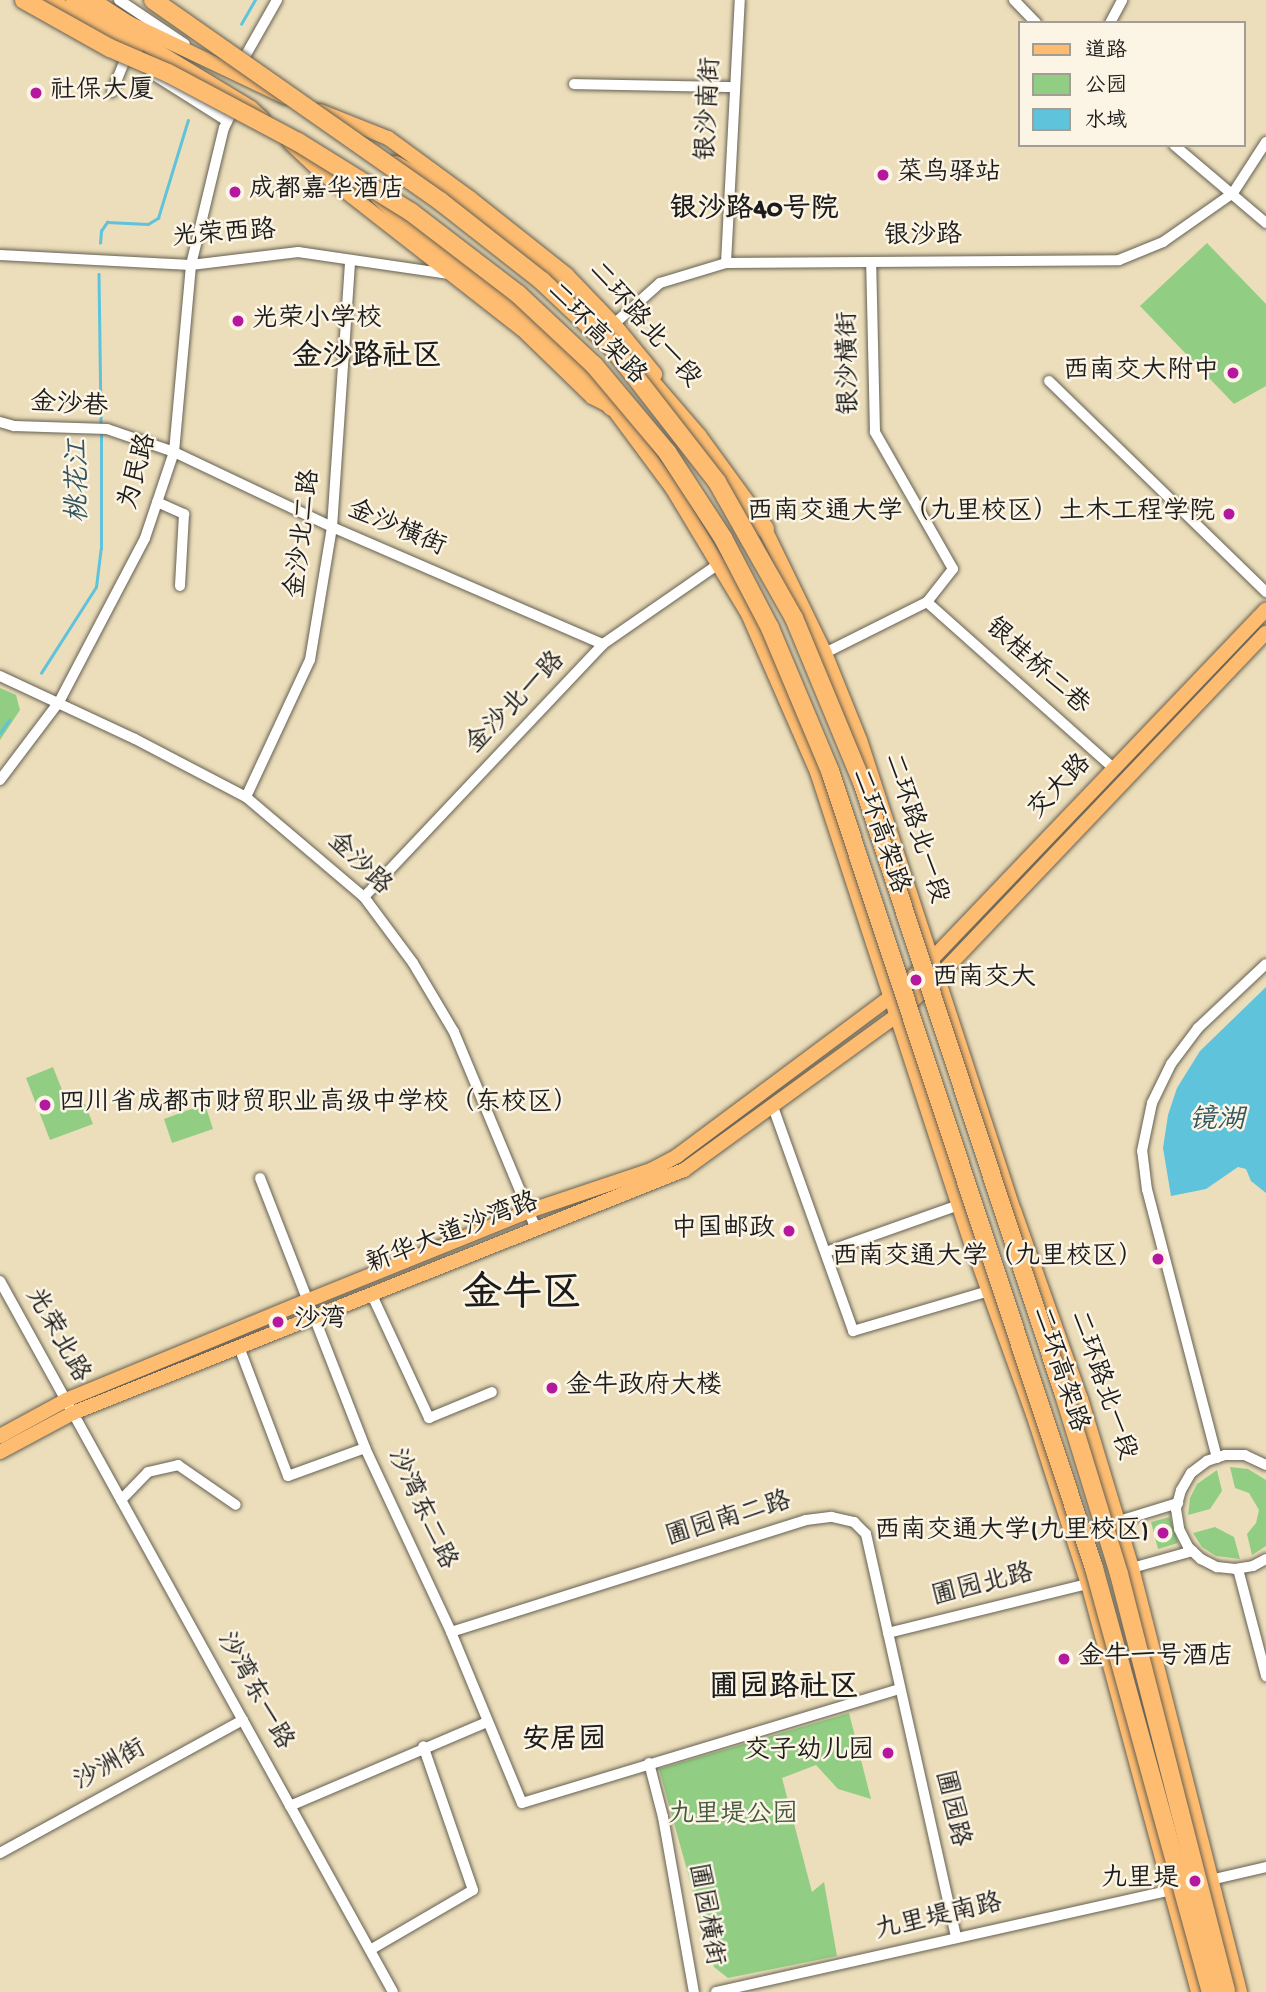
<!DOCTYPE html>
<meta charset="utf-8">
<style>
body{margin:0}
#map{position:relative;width:1266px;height:1992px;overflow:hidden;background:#ecdeba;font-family:"Gochi Hand","LXGW WenKai TC",sans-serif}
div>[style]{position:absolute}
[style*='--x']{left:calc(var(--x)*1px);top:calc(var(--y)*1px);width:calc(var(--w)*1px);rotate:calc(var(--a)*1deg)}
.green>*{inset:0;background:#91ce83}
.water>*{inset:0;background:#5ec3db}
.stream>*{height:2.5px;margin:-1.25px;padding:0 1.25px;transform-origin:1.25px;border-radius:1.25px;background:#5ec3db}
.roads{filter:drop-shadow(0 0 2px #656053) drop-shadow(0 0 2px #656053)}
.minor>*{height:10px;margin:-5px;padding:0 5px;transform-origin:5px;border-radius:5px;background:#fff}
.major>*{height:14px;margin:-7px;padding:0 7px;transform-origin:7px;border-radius:7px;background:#febc70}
.highway>*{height:18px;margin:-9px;padding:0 9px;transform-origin:9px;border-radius:9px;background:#febc70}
.bridges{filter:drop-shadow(0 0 2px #656053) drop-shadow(0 0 2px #656053)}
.highway-bridge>*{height:18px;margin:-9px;padding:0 9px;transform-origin:9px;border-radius:9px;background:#febc70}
.dots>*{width:19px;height:19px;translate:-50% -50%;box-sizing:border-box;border:4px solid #fcf5e5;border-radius:50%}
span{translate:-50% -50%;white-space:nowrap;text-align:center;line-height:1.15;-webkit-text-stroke:5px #fcf5e5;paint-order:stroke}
.poi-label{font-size:26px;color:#1c1c1c}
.left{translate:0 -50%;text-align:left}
.right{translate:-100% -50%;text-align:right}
.street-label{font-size:26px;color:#1c1c1c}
.park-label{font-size:26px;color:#455a40}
.neighbourhood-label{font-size:28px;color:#1c1c1c;font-weight:700}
.water-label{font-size:28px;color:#33565f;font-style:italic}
.quarter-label{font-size:30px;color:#1c1c1c;font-weight:700}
.town-label{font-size:40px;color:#1c1c1c;font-weight:700}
.legend{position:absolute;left:1018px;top:21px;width:228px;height:126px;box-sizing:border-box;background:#fcf5e5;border:2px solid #a29e95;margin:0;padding:9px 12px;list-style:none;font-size:21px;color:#1c1c1c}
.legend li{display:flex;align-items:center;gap:14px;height:35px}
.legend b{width:35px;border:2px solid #a29e95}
</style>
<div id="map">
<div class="green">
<i style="clip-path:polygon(1207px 243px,1266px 304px,1266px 386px,1234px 404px,1140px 306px)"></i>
<i style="clip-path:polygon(0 688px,16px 695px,20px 710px,0 740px)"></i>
<i style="clip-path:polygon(53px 1067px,70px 1110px,85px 1104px,93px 1124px,50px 1140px,26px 1078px)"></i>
<i style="clip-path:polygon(205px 1104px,213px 1129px,172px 1143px,164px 1119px)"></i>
<i style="clip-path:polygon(1230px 1467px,1248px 1469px,1266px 1480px,1266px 1546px,1252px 1555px,1247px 1534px,1256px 1523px,1259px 1510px,1249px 1493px,1235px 1488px)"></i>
<i style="clip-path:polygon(1217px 1470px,1222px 1491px,1210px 1509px,1188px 1515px,1190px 1498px,1197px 1484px)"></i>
<i style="clip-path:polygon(1170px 1517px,1178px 1543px,1158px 1549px,1151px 1522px)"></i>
<i style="clip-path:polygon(1215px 1527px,1234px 1537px,1240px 1559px,1216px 1556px,1202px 1547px,1193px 1533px)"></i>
<i style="clip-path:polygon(849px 1713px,871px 1799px,838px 1789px,816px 1765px,782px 1778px,812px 1892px,824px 1882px,837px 1956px,728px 1978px,714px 1967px,659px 1769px)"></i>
</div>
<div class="water">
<i style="clip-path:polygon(1266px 987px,1266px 1193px,1251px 1181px,1246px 1169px,1238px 1167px,1206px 1189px,1171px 1196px,1163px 1148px,1168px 1115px,1177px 1088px,1200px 1051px)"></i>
</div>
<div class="stream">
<i style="--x:241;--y:24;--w:28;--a:-60"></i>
<i style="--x:100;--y:243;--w:12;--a:-85"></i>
<i style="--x:101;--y:231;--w:11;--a:-56"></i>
<i style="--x:107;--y:222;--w:41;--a:2.8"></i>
<i style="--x:148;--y:224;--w:12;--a:-31"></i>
<i style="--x:158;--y:218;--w:102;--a:-73"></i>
<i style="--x:99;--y:274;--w:150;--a:89.2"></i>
<i style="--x:41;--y:673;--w:102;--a:-57.4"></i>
<i style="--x:96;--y:587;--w:38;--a:-83"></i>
<i style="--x:101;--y:549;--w:118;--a:-90"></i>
<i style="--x:0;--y:733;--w:16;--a:-55"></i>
</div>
<div class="roads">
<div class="minor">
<i style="--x:119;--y:0;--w:79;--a:33.7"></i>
<i style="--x:1014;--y:0;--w:32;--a:46"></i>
<i style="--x:1110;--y:23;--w:26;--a:-62"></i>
<i style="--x:239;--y:67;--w:77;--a:-60.4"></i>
<i style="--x:151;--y:73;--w:90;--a:32.3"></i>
<i style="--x:574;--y:84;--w:161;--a:1.1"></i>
<i style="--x:112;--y:92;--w:37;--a:-68"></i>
<i style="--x:1174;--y:145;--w:121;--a:40.3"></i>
<i style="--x:0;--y:255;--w:191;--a:3"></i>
<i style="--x:191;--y:265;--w:108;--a:-6.9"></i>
<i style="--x:298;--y:252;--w:153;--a:8.3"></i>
<i style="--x:726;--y:263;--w:263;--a:-87"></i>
<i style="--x:614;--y:324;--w:62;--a:-41.7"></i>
<i style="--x:660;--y:283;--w:69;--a:-16.9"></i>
<i style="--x:726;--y:263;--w:393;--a:-0.4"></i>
<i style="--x:1119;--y:260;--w:48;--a:-22.2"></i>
<i style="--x:1163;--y:242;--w:85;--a:-35"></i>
<i style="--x:1233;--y:193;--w:61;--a:-57.1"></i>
<i style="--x:1049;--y:381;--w:303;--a:44.2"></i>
<i style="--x:0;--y:422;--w:15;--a:16"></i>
<i style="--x:14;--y:426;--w:93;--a:1.8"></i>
<i style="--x:107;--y:429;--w:71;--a:18.9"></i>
<i style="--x:174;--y:452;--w:175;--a:25.4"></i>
<i style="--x:332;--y:527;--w:295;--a:23.4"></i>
<i style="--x:157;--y:502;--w:30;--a:24"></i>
<i style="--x:184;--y:514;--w:72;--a:93.2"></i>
<i style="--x:927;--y:602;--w:249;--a:41.7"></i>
<i style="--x:825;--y:653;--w:114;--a:-26.6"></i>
<i style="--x:927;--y:602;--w:42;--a:-51.8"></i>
<i style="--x:953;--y:569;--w:158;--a:-119.7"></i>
<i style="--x:875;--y:432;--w:170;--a:-91.3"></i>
<i style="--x:0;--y:676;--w:149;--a:25"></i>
<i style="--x:135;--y:739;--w:125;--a:27.6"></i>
<i style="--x:246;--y:797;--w:155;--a:40.3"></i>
<i style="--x:364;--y:897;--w:82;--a:53.4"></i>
<i style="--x:413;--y:963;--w:80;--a:59.3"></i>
<i style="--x:454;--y:1032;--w:213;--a:67.4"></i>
<i style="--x:0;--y:780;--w:98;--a:-52.9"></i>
<i style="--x:59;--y:702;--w:185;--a:-62.3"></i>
<i style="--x:145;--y:538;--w:91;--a:-71.4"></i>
<i style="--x:174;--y:452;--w:188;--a:-84.8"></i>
<i style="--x:191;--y:265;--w:141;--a:-76.5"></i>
<i style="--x:224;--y:128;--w:25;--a:-64"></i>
<i style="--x:246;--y:797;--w:151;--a:-65"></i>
<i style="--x:310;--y:660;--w:135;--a:-80.6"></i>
<i style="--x:332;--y:527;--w:266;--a:-86.1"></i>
<i style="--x:364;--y:897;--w:348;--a:-46.6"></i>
<i style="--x:603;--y:644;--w:142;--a:-34.7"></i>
<i style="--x:773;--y:1107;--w:238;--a:70.3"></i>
<i style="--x:853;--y:1331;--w:142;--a:-16.4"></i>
<i style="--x:260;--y:1178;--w:290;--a:68.7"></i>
<i style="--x:365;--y:1448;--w:203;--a:64.9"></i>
<i style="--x:451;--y:1632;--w:185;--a:67.5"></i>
<i style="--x:522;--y:1803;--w:395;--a:-16.8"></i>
<i style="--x:826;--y:1252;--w:141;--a:-19.5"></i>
<i style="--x:0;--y:1281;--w:812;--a:61.07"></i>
<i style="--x:371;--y:1293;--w:138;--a:65.1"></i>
<i style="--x:429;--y:1418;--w:68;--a:-22.4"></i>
<i style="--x:239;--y:1347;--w:138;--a:69.2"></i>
<i style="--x:288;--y:1476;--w:82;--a:-20"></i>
<i style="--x:1217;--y:1458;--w:277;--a:-104.6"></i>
<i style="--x:1147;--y:1190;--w:39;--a:-97"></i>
<i style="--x:1142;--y:1151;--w:49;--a:-78.2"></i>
<i style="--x:1152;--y:1103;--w:43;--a:-64"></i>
<i style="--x:1171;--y:1064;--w:45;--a:-53.1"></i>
<i style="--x:1198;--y:1028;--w:93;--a:-43.3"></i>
<i style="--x:1266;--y:1465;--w:23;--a:-155"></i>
<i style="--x:1245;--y:1455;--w:20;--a:180"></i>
<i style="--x:1225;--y:1455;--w:19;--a:162"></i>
<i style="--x:1207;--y:1461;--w:20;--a:143"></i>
<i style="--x:1191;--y:1473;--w:20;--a:120"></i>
<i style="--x:1181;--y:1490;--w:20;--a:105"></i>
<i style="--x:1176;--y:1509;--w:20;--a:81"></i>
<i style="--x:1179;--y:1529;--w:20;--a:63"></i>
<i style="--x:1188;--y:1547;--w:18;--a:43"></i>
<i style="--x:1201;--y:1559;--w:18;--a:27"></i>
<i style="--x:1217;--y:1567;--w:18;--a:6"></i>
<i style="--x:1235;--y:1569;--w:18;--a:-9"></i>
<i style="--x:1253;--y:1566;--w:15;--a:-28"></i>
<i style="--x:121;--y:1500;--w:39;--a:-46"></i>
<i style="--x:148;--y:1472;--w:31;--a:-13"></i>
<i style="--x:178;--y:1465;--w:70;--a:34.6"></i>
<i style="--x:1119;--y:1521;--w:62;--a:-17"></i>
<i style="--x:1132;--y:1568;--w:63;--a:-15.6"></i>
<i style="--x:1238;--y:1569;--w:111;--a:75.3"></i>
<i style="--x:451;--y:1632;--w:372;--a:-17.5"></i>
<i style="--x:806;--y:1520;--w:26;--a:-7"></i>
<i style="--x:832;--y:1517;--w:23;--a:13"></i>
<i style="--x:854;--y:1522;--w:17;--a:45"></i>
<i style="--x:866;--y:1534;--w:414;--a:77.4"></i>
<i style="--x:888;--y:1633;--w:206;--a:-13.8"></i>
<i style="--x:649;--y:1763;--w:56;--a:75.5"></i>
<i style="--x:663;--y:1817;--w:178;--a:80"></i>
<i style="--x:290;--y:1806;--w:214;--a:-23.1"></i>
<i style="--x:0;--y:1853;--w:277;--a:-28.7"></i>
<i style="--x:1206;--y:1881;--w:62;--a:-13.1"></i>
<i style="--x:370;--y:1950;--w:119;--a:-30.2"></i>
<i style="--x:473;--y:1890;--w:152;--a:-109.1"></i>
<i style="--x:716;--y:1992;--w:473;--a:-12.6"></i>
</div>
<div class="major">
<i style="--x:73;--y:0;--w:208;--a:31.2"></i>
<i style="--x:251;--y:108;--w:15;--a:42"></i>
<i style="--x:93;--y:0;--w:43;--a:32.6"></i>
<i style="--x:129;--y:23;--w:173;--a:25.4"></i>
<i style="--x:320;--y:111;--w:73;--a:21.7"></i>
<i style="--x:388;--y:138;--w:102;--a:36.2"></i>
<i style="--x:470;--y:198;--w:124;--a:38.4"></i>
<i style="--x:567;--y:275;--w:68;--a:46.2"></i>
<i style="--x:614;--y:324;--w:65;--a:50.6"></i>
<i style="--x:290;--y:143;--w:44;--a:43.2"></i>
<i style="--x:322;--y:173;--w:254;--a:38"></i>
<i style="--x:522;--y:329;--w:98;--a:44.2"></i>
<i style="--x:592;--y:397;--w:22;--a:27"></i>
<i style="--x:612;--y:407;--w:101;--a:53.5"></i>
<i style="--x:672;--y:488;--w:147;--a:58.9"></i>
<i style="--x:748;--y:614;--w:172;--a:66.4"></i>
<i style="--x:817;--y:772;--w:498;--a:71.9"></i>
<i style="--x:972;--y:1245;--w:180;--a:70.2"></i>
<i style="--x:1033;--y:1414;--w:179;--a:72.1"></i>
<i style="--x:1088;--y:1584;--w:423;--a:74.9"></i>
<i style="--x:761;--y:521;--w:147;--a:64.1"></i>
<i style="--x:825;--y:653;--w:94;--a:68.1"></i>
<i style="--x:860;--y:740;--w:495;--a:71.9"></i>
<i style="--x:1014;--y:1210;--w:201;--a:70.5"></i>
<i style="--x:1081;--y:1399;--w:177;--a:73.2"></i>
<i style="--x:1132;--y:1568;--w:438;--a:75.7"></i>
<i style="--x:0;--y:1436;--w:75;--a:-28.6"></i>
<i style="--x:66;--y:1400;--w:263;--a:-22.4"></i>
<i style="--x:309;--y:1300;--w:237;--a:-22"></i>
<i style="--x:529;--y:1211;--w:129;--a:-18.6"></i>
<i style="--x:651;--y:1170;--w:30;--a:-28"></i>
<i style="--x:677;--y:1156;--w:266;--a:-36.7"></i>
<i style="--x:890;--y:997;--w:54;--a:-42"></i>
<i style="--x:930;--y:961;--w:486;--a:-46.3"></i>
<i style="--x:0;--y:1452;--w:83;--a:-28.1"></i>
<i style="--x:73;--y:1413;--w:658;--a:-21.69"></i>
<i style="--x:684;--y:1170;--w:262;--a:-36"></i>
<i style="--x:896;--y:1016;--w:54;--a:-42.8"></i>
<i style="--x:936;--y:979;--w:478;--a:-46.4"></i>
</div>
<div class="highway">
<i style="--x:47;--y:0;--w:101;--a:30.9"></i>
<i style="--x:395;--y:165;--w:60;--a:28.7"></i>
<i style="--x:448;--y:194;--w:181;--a:39.4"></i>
<i style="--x:588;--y:309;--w:169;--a:49.3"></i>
<i style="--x:698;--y:437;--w:114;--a:53.9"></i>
<i style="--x:379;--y:196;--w:108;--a:42"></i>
<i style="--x:459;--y:268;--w:92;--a:37.5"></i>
<i style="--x:532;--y:324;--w:64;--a:43.1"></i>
<i style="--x:579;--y:368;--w:51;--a:49.8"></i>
</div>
</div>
<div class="bridges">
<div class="highway-bridge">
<i style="--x:24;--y:0;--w:98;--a:29.2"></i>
<i style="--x:110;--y:48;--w:63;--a:23.3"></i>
<i style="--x:168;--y:73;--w:147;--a:28"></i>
<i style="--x:298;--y:142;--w:133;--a:31.8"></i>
<i style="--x:411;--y:212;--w:135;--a:37.5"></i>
<i style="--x:518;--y:294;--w:104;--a:43.1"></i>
<i style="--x:594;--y:365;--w:114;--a:50"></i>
<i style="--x:667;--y:452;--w:103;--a:56.9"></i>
<i style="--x:723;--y:538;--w:102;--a:62.4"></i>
<i style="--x:770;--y:628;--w:155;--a:67.2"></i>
<i style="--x:830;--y:771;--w:840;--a:71.67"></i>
<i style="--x:1094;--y:1568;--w:440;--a:74.6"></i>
<i style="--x:153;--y:0;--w:350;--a:35"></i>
<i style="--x:440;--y:201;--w:130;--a:38.1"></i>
<i style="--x:542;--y:281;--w:96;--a:43.3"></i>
<i style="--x:612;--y:347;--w:171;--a:52.1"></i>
<i style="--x:717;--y:482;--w:156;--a:60.5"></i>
<i style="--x:794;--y:618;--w:178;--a:67.5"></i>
<i style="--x:862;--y:782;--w:645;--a:71.76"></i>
<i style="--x:1064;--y:1395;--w:187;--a:72.9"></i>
<i style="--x:1119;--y:1574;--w:431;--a:75.6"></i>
</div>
</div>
<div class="dots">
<i style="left:36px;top:93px;background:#b5179e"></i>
<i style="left:883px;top:175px;background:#b5179e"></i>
<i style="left:235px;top:192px;background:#b5179e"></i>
<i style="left:238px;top:321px;background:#b5179e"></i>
<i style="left:1233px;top:373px;background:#b5179e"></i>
<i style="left:1229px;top:514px;background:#b5179e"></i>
<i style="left:916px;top:980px;background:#b5179e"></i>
<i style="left:45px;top:1105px;background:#b5179e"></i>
<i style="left:789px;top:1231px;background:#b5179e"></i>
<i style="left:1158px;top:1259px;background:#b5179e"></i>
<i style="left:278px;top:1322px;background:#b5179e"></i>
<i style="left:552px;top:1388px;background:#b5179e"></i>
<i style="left:1163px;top:1533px;background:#b5179e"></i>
<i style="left:1064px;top:1659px;background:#b5179e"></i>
<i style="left:888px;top:1753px;background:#b5179e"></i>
<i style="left:1195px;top:1881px;background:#b5179e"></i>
</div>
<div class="poi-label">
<span class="left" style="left:50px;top:93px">社保大厦</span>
<span class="left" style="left:897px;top:175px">菜鸟驿站</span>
<span class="left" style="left:249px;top:192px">成都嘉华酒店</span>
<span class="left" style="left:252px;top:321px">光荣小学校</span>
<span class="right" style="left:1219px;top:373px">西南交大附中</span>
<span class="right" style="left:1215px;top:514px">西南交通大学（九里校区）土木工程学院</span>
<span class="left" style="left:932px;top:980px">西南交大</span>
<span class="left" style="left:59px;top:1105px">四川省成都市财贸职业高级中学校（东校区）</span>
<span class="right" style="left:775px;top:1231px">中国邮政</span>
<span class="right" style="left:1144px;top:1259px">西南交通大学（九里校区）</span>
<span class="left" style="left:294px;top:1322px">沙湾</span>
<span class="left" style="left:566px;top:1388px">金牛政府大楼</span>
<span class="right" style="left:1149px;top:1533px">西南交通大学(九里校区)</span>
<span class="left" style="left:1078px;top:1659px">金牛一号酒店</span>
<span class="right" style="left:874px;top:1753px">交子幼儿园</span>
<span class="right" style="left:1179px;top:1881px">九里堤</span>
</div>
<div class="street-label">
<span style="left:711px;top:109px;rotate:-87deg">银沙南街</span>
<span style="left:224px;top:236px;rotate:-4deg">光荣西路</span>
<span style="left:923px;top:238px;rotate:-1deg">银沙路</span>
<span style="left:643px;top:326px;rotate:49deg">二环路北一段</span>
<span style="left:595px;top:335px;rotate:46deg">二环高架路</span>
<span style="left:851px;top:363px;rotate:-91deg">银沙横街</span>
<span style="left:69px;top:407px;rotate:4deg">金沙巷</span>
<span style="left:140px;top:472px;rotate:-75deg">为民路</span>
<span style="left:396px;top:530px;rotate:23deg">金沙横街</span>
<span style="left:305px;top:534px;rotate:-83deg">金沙北二路</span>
<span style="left:1036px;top:668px;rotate:42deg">银桂桥二巷</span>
<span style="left:517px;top:704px;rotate:-46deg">金沙北一路</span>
<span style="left:1061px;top:788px;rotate:-46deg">交大路</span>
<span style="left:914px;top:829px;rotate:72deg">二环路北一段</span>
<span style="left:878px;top:832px;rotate:71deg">二环高架路</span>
<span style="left:358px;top:865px;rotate:44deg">金沙路</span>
<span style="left:453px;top:1235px;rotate:-21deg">新华大道沙湾路</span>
<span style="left:56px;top:1336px;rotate:61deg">光荣北路</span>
<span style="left:1058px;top:1370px;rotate:72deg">二环高架路</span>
<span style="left:1101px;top:1386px;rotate:71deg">二环路北一段</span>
<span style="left:420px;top:1510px;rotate:65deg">沙湾东二路</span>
<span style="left:729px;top:1521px;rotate:-17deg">圃园南二路</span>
<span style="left:983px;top:1587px;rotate:-14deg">圃园北路</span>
<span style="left:253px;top:1692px;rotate:61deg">沙湾东一路</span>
<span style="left:111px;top:1767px;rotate:-29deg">沙洲街</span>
<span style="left:950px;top:1809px;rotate:77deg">圃园路</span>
<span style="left:704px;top:1915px;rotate:80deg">圃园横街</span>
<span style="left:939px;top:1919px;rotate:-13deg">九里堤南路</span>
</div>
<div class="park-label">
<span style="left:733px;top:1817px">九里堤公园</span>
</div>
<div class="neighbourhood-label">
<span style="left:754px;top:211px">银沙路40号院</span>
<span style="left:564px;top:1742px">安居园</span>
</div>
<div class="water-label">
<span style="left:80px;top:481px;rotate:-90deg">桃花江</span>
<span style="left:1217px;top:1122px">镜湖</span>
</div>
<div class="quarter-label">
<span style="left:367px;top:359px">金沙路社区</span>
<span style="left:784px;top:1690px">圃园路社区</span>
</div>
<div class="town-label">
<span style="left:522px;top:1297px">金牛区</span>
</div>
<ul class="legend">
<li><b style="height:9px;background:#febc70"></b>道路</li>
<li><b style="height:19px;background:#91ce83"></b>公园</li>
<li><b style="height:19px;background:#5ec3db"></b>水域</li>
</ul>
</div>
